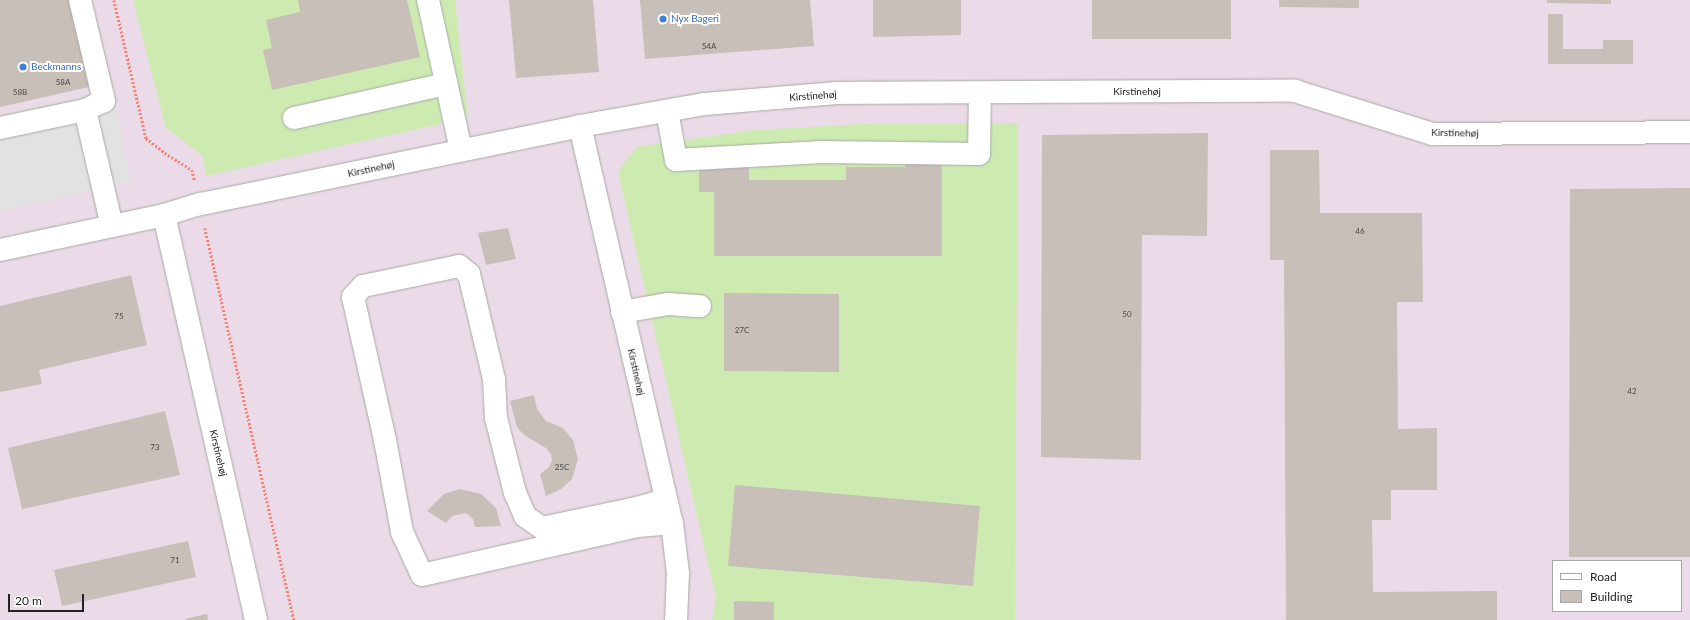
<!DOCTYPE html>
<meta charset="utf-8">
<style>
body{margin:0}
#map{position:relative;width:1690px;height:620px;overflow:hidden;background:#f2efe9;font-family:Lato,sans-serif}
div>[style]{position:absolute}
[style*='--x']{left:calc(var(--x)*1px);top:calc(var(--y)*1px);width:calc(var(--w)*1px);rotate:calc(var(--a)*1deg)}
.industrial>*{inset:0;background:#ebdbe8}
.grass>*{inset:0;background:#cdebb0}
.parking>*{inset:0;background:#e2e2e2}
.building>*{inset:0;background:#c7bfb8}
.path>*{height:2.5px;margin-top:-1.25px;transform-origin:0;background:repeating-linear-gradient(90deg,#fa8072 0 2px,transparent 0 4px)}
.roads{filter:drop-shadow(0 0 1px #a9a9a9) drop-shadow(0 0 1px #a9a9a9)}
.minor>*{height:22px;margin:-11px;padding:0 11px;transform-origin:11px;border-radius:11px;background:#fff}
.dots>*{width:11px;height:11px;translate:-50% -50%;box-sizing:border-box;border:2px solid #fff;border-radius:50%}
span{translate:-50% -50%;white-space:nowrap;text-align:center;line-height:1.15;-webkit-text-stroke:4px #fff;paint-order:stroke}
.number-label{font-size:8px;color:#4b4948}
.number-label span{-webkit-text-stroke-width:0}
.shop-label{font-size:10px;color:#366cbe}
.left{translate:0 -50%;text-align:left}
.street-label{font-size:10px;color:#222}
.legend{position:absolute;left:1552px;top:560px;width:130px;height:52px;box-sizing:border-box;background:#fff;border:1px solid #a7a7a7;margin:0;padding:5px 7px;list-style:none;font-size:12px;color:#222}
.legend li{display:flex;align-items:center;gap:8px;height:20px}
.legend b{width:20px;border:1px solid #a7a7a7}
.scale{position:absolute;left:8px;top:594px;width:76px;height:18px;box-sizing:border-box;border:2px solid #222;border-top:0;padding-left:5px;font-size:12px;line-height:14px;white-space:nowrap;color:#222;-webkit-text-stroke:3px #fff;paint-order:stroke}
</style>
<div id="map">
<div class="industrial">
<i style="clip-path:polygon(evenodd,0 0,1690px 0,1690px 620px,0 620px,0 0,1553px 561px,1681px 561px,1681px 611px,1553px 611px,1553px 561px)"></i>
</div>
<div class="grass">
<i style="clip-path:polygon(133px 0,455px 0,468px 118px,206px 176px,203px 156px,166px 128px)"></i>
<i style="clip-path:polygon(1018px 123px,1015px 620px,712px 620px,716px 598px,618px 172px,636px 147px,756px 130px,861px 124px)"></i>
</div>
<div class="parking">
<i style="clip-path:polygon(112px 90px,131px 182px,0 211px,0 114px)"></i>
</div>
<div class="building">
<i style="clip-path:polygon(0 0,70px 0,89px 87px,0 107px)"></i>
<i style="clip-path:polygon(298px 0,407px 0,420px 57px,272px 90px,263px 50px,272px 48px,266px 20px,300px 12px)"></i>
<i style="clip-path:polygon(509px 0,593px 0,599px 72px,516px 78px)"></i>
<i style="clip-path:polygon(640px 0,810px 0,814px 46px,645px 59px)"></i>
<i style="clip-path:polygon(873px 0,961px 0,961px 35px,873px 37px)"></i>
<i style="clip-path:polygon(1092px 0,1231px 0,1231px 39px,1092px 39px)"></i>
<i style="clip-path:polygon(1279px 0,1359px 0,1359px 8px,1279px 7px)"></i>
<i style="clip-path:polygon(1547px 0,1611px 0,1611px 4px,1547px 3px)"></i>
<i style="clip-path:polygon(1548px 14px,1563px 14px,1563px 49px,1603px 49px,1603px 40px,1633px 40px,1633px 64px,1548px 64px)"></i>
<i style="clip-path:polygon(1208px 133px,1207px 236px,1142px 235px,1141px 460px,1041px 457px,1042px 135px)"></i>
<i style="clip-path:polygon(1270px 150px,1319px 150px,1320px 213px,1422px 213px,1423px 302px,1397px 302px,1398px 429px,1437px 428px,1437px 490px,1391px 490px,1391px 520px,1372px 520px,1373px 592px,1497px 591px,1497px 620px,1286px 620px,1284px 260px,1270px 260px)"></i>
<i style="clip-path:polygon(905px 161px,942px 161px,942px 256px,714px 256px,714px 192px,699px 192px,699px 167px,749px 167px,749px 180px,846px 180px,846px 167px,905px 167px)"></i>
<i style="clip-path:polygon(1690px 188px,1690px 557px,1569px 557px,1570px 189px)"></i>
<i style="clip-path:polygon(508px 228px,516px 259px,486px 265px,478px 233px)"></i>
<i style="clip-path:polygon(131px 275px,147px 345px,39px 370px,42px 384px,0 392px,0 306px)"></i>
<i style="clip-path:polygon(724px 293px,839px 294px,839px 372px,724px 371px)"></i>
<i style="clip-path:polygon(534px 395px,537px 409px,546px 421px,563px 428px,573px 440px,578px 459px,572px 479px,561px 489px,546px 496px,540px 474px,548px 468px,552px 461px,551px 454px,546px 448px,524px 435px,517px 427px,510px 401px)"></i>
<i style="clip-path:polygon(165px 411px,180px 475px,22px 509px,8px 448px)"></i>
<i style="clip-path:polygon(735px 485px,980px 506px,973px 586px,728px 566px)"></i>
<i style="clip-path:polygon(460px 489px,481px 494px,496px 508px,501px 526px,475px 527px,473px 519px,466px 513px,452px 516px,446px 523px,427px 511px,444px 494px)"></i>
<i style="clip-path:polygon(188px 541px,196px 577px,62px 606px,54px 570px)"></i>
<i style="clip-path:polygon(734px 601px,774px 602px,774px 620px,734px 620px)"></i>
<i style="clip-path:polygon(207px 614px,208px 620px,185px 620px,185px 619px)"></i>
</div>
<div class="path">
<i style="--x:114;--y:0;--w:142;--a:76.9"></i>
<i style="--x:146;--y:138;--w:28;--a:38"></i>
<i style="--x:168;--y:155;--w:28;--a:32"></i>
<i style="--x:192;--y:170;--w:12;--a:76"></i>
<i style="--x:205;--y:228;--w:402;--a:77.2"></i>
</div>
<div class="roads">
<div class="minor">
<i style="--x:80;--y:0;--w:104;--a:76.6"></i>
<i style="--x:104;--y:101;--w:21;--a:155"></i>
<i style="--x:428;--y:0;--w:154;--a:77.6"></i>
<i style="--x:667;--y:111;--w:50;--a:79.6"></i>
<i style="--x:676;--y:160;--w:146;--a:-3.1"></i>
<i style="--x:822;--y:152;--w:157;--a:0.7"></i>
<i style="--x:979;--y:154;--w:61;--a:-89.1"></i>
<i style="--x:294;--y:118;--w:156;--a:-12.6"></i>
<i style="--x:580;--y:126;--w:408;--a:77"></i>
<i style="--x:672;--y:523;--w:50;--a:83.2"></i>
<i style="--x:678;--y:573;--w:47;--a:92.4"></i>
<i style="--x:0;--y:128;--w:87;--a:-12"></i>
<i style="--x:85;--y:110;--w:119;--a:76.9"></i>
<i style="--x:164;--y:215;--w:415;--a:77.2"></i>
<i style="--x:0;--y:250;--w:168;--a:-12"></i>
<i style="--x:164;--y:215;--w:39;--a:-17"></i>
<i style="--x:201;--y:204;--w:387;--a:-11.6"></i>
<i style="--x:580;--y:126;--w:127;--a:-10"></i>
<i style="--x:705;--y:104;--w:132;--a:-4.8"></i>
<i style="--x:837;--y:93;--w:458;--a:-0.3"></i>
<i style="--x:1295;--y:91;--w:144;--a:17.4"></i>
<i style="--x:1432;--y:134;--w:258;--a:-0.4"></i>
<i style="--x:622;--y:312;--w:47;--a:-9.9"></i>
<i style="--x:668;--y:304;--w:32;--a:4"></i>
<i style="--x:666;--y:500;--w:35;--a:165"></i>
<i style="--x:632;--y:509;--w:92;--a:168.1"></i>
<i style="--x:542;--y:528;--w:21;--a:-145"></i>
<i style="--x:525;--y:516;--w:25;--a:-113"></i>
<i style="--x:515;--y:493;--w:77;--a:-104.2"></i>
<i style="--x:496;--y:418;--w:39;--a:-93"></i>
<i style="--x:494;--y:379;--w:108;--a:-103.4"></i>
<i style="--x:469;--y:274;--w:13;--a:-141"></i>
<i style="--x:459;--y:266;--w:98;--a:168.2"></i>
<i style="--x:363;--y:286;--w:15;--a:132"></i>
<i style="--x:353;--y:297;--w:147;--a:77.4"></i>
<i style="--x:385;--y:440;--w:94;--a:79.5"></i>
<i style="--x:402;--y:532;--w:47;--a:65.1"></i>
<i style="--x:422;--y:575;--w:221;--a:-12.8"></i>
<i style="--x:638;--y:526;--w:34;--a:-5"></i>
</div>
</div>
<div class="dots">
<i style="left:663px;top:19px;background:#3f7fe0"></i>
<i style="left:23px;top:67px;background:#3f7fe0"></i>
</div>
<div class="number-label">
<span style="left:709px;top:47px">54A</span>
<span style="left:63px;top:83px">58A</span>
<span style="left:20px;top:93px">58B</span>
<span style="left:1360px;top:232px">46</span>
<span style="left:1127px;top:315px">50</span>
<span style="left:119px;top:317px">75</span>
<span style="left:742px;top:331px">27C</span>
<span style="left:1632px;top:392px">42</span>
<span style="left:155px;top:448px">73</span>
<span style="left:562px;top:468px">25C</span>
<span style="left:175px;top:561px">71</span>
</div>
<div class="shop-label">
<span class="left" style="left:671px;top:19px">Nyx Bageri</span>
<span class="left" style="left:31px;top:67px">Beckmanns</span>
</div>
<div class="street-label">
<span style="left:1137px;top:92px">Kirstinehøj</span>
<span style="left:813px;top:96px;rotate:-4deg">Kirstinehøj</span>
<span style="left:1455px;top:133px;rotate:1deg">Kirstinehøj</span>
<span style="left:371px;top:169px;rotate:-12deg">Kirstinehøj</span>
<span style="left:636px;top:372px;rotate:77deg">Kirstinehøj</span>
<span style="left:218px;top:453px;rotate:77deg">Kirstinehøj</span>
</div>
<ul class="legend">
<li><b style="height:5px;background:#fff"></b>Road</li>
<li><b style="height:11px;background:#c7bfb8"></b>Building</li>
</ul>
<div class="scale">20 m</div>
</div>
